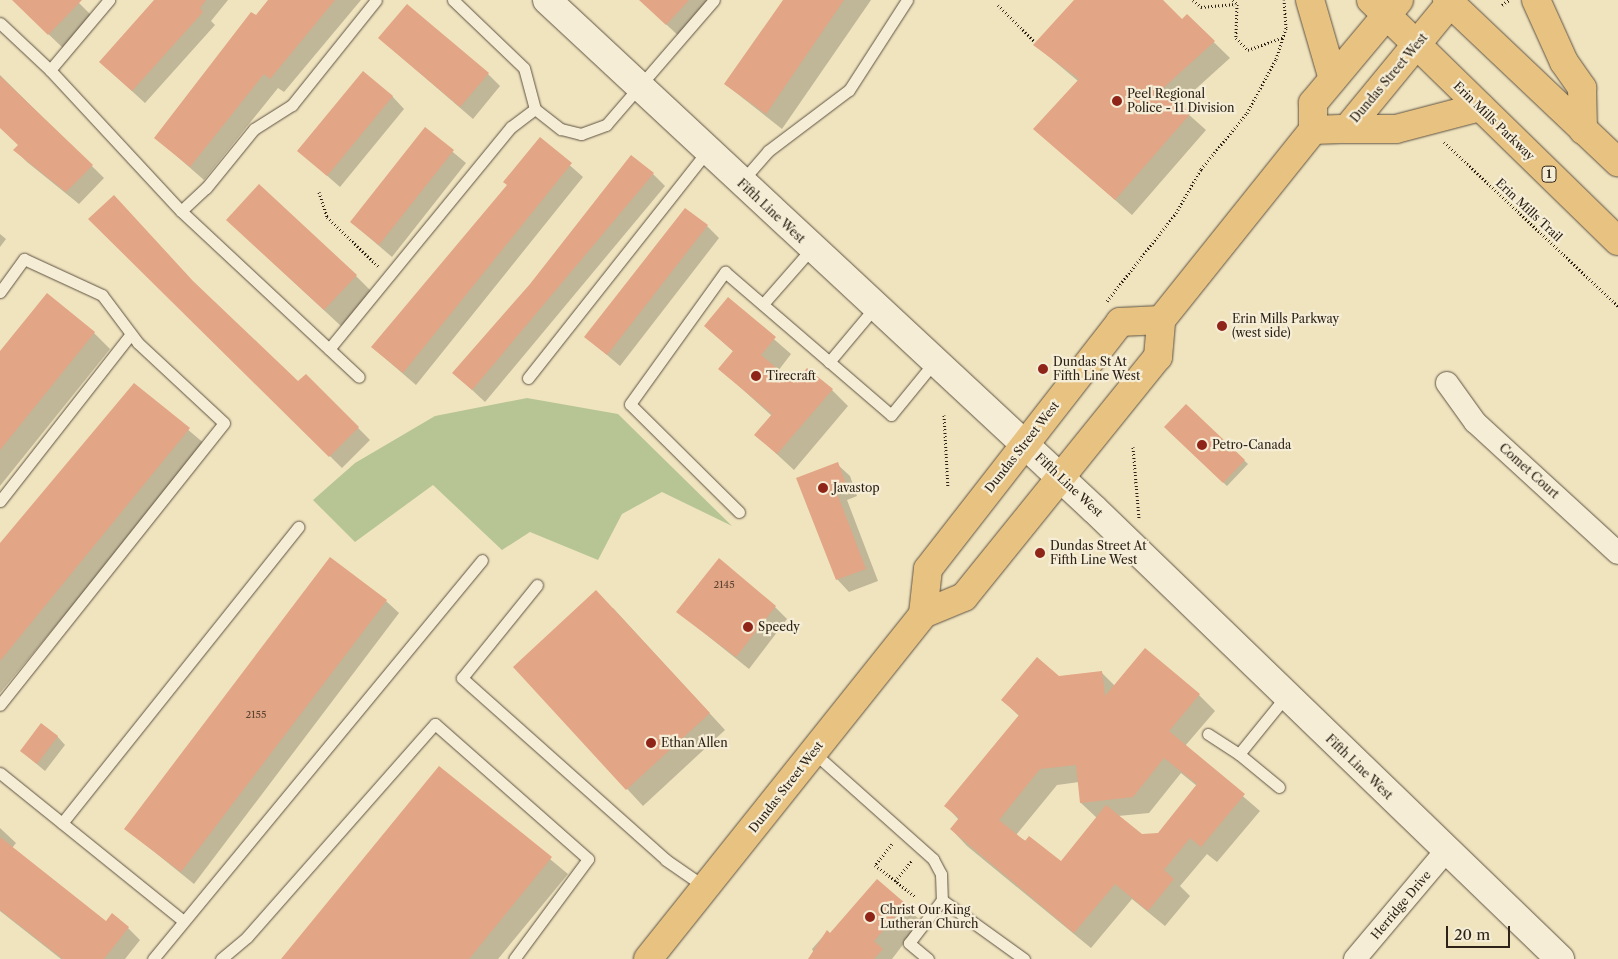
<!DOCTYPE html>
<style>
body{margin:0}
#map{position:relative;width:1618px;height:959px;overflow:hidden;background:#f0e4bf;font-family:"Libre Caslon Text",serif}
div>[style]{position:absolute}
[style*='--x']{left:calc(var(--x)*1px);top:calc(var(--y)*1px);width:calc(var(--w)*1px);rotate:calc(var(--a)*1deg)}
.green>*{inset:0;background:#b7c594}
.shadow>*{inset:0;background:#0003}
.building>*{inset:0;background:#e2a585}
.path>*{height:3px;margin-top:-1.5px;transform-origin:0;background:repeating-linear-gradient(90deg,#2e2218 0 1px,transparent 0 3.5px)}
.roads{filter:drop-shadow(0 0 1px #5e5242) drop-shadow(0 0 1px #5e5242)}
.service>*{height:11px;margin:-5.5px;padding:0 5.5px;transform-origin:5.5px;border-radius:5.5px;background:#f5edd5}
.minor>*{height:22px;margin:-11px;padding:0 11px;transform-origin:11px;border-radius:11px;background:#f5edd5}
.tertiary>*{height:28px;margin:-14px;padding:0 14px;transform-origin:14px;border-radius:14px;background:#f5edd5}
.primary>*{height:28px;margin:-14px;padding:0 14px;transform-origin:14px;border-radius:14px;background:#e8c280}
.dots>*{width:14px;height:14px;translate:-50% -50%;box-sizing:border-box;border:2px solid #f5edd5;border-radius:50%}
span{translate:-50% -50%;white-space:nowrap;text-align:center;line-height:1.15;-webkit-text-stroke:4.5px #f5edd5;paint-order:stroke}
.number-label{font-size:10px;color:#5b4333}
.number-label span{-webkit-text-stroke-width:0}
.shield-label span{padding:1px 4px;background:#f5edd5;border:1px solid;border-radius:4px;-webkit-text-stroke-width:0}
.shield-label{font-size:11px;color:#2e2218;font-weight:700}
.street-label{font-size:12px;color:#2e2218}
.poi-label{font-size:12px;color:#2e2218}
.left{translate:0 -50%;text-align:left}
.scale{position:absolute;left:1446px;top:926px;width:64px;height:22px;box-sizing:border-box;border:2px solid #2e2218;border-top:0;padding-left:6px;font-size:15px;line-height:18px;white-space:nowrap;color:#2e2218;-webkit-text-stroke:4px #f5edd5;paint-order:stroke}
</style>
<div id="map">
<div class="green">
<i style="clip-path:polygon(527px 398px,618px 414px,732px 526px,662px 492px,622px 514px,598px 560px,530px 532px,502px 550px,433px 485px,355px 542px,313px 500px,355px 463px,435px 416px)"></i>
</div>
<div class="shadow">
<i style="clip-path:polygon(13px 0,76px 0,95px 19px,65px 50px)"></i>
<i style="clip-path:polygon(156px 0,228px 0,211px 21px,215px 25px,145px 103px,100px 62px)"></i>
<i style="clip-path:polygon(270px 0,361px 0,284px 92px,278px 88px,204px 180px,156px 138px)"></i>
<i style="clip-path:polygon(640px 0,718px 0,683px 40px)"></i>
<i style="clip-path:polygon(784px 0,871px 0,782px 129px,725px 84px)"></i>
<i style="clip-path:polygon(1076px 0,1161px 0,1182px 20px,1187px 16px,1230px 58px,1178px 105px,1206px 130px,1132px 215px,1035px 129px,1078px 81px,1035px 45px)"></i>
<i style="clip-path:polygon(379px 38px,488px 74px,500px 86px,473px 119px)"></i>
<i style="clip-path:polygon(0 75px,104px 178px,79px 204px,27px 162px,15px 150px,19px 145px,0 126px)"></i>
<i style="clip-path:polygon(392px 96px,404px 109px,340px 187px,299px 151px)"></i>
<i style="clip-path:polygon(425px 129px,466px 163px,392px 257px,351px 222px)"></i>
<i style="clip-path:polygon(540px 139px,583px 177px,416px 385px,372px 347px,508px 186px)"></i>
<i style="clip-path:polygon(653px 174px,665px 186px,485px 402px,454px 373px)"></i>
<i style="clip-path:polygon(90px 219px,200px 289px,298px 383px,306px 375px,370px 440px,342px 468px)"></i>
<i style="clip-path:polygon(707px 226px,719px 238px,620px 366px,586px 337px)"></i>
<i style="clip-path:polygon(0 234px,6px 239px,0 247px)"></i>
<i style="clip-path:polygon(244px 236px,356px 276px,372px 292px,341px 326px)"></i>
<i style="clip-path:polygon(728px 299px,791px 354px,778px 371px,795px 385px,832px 390px,848px 406px,794px 470px,756px 435px,772px 416px,720px 369px,734px 352px,705px 326px)"></i>
<i style="clip-path:polygon(94px 333px,110px 349px,0 486px,0 353px)"></i>
<i style="clip-path:polygon(134px 384px,206px 445px,0 693px,0 545px)"></i>
<i style="clip-path:polygon(1186px 406px,1248px 464px,1227px 486px,1165px 427px)"></i>
<i style="clip-path:polygon(837px 464px,850px 476px,857px 496px,847px 500px,878px 581px,849px 592px,837px 579px,798px 479px)"></i>
<i style="clip-path:polygon(386px 601px,399px 613px,194px 884px,126px 829px)"></i>
<i style="clip-path:polygon(775px 607px,787px 619px,749px 669px,678px 612px)"></i>
<i style="clip-path:polygon(613px 608px,725px 730px,643px 806px,514px 667px)"></i>
<i style="clip-path:polygon(evenodd,1101px 672px,1115px 686px,1199px 695px,1215px 711px,1185px 746px,1260px 811px,1217px 862px,1207px 854px,1180px 886px,1190px 896px,1165px 926px,1132px 899px,1091px 948px,967px 846px,951px 829px,959px 820px,946px 806px,1019px 716px,1003px 700px,1059px 677px,1101px 672px,1181px 773px,1197px 786px,1158px 834px,1142px 835px,1118px 816px,1149px 813px,1181px 773px,1101px 672px,1079px 782px,1081px 803px,1097px 818px,1062px 863px,1016px 835px,1057px 785px,1079px 782px)"></i>
<i style="clip-path:polygon(57px 736px,65px 745px,45px 771px,21px 751px)"></i>
<i style="clip-path:polygon(440px 768px,568px 874px,498px 959px,283px 959px)"></i>
<i style="clip-path:polygon(0 828px,16px 843px,12px 848px,106px 922px,128px 928px,140px 940px,125px 959px,61px 959px,0 911px)"></i>
<i style="clip-path:polygon(877px 881px,921px 921px,892px 959px,817px 959px,812px 949px,827px 932px,831px 935px)"></i>
</div>
<div class="building">
<i style="clip-path:polygon(12px 0,82px 0,48px 35px)"></i>
<i style="clip-path:polygon(154px 0,206px 0,200px 8px,203px 12px,132px 91px,99px 62px)"></i>
<i style="clip-path:polygon(268px 0,335px 0,270px 79px,264px 74px,190px 167px,154px 138px,251px 12px,256px 15px)"></i>
<i style="clip-path:polygon(639px 0,689px 0,666px 25px)"></i>
<i style="clip-path:polygon(783px 0,844px 0,766px 114px,724px 84px)"></i>
<i style="clip-path:polygon(1074px 0,1163px 0,1182px 19px,1187px 14px,1215px 41px,1161px 90px,1191px 113px,1115px 200px,1033px 129px,1079px 79px,1033px 45px)"></i>
<i style="clip-path:polygon(407px 4px,489px 73px,460px 107px,378px 38px)"></i>
<i style="clip-path:polygon(363px 71px,393px 96px,327px 176px,297px 151px)"></i>
<i style="clip-path:polygon(0 76px,93px 165px,66px 192px,13px 150px,18px 145px,0 128px)"></i>
<i style="clip-path:polygon(425px 127px,454px 150px,379px 245px,350px 222px)"></i>
<i style="clip-path:polygon(540px 137px,572px 163px,403px 373px,371px 347px,507px 185px,503px 182px)"></i>
<i style="clip-path:polygon(631px 155px,654px 173px,472px 390px,452px 373px,530px 284px)"></i>
<i style="clip-path:polygon(259px 184px,357px 275px,324px 310px,226px 220px)"></i>
<i style="clip-path:polygon(114px 195px,193px 281px,298px 381px,306px 374px,359px 427px,329px 457px,88px 219px)"></i>
<i style="clip-path:polygon(685px 208px,708px 225px,607px 355px,584px 337px)"></i>
<i style="clip-path:polygon(47px 293px,95px 332px,0 450px,0 351px)"></i>
<i style="clip-path:polygon(728px 297px,776px 337px,761px 355px,794px 383px,807px 368px,833px 389px,777px 454px,754px 435px,772px 414px,718px 369px,733px 351px,704px 326px)"></i>
<i style="clip-path:polygon(134px 383px,190px 428px,0 661px,0 543px)"></i>
<i style="clip-path:polygon(1186px 404px,1245px 460px,1223px 483px,1164px 427px)"></i>
<i style="clip-path:polygon(838px 462px,846px 484px,835px 488px,866px 569px,836px 580px,796px 478px)"></i>
<i style="clip-path:polygon(330px 557px,387px 600px,181px 872px,124px 829px)"></i>
<i style="clip-path:polygon(719px 558px,776px 606px,736px 657px,676px 612px)"></i>
<i style="clip-path:polygon(596px 590px,710px 713px,626px 790px,513px 667px)"></i>
<i style="clip-path:polygon(evenodd,1145px 648px,1200px 694px,1169px 731px,1245px 794px,1201px 847px,1190px 838px,1164px 870px,1174px 879px,1148px 911px,1115px 884px,1074px 933px,950px 829px,959px 818px,944px 806px,1019px 715px,1001px 700px,1037px 657px,1059px 676px,1102px 671px,1105px 696px,1145px 648px,1164px 758px,1197px 784px,1158px 833px,1142px 834px,1106px 805px,1061px 861px,1029px 836px,1025px 841px,999px 820px,1040px 769px,1076px 765px,1080px 803px,1133px 797px,1164px 758px)"></i>
<i style="clip-path:polygon(41px 723px,58px 736px,37px 764px,20px 751px)"></i>
<i style="clip-path:polygon(439px 766px,552px 857px,469px 959px,281px 959px)"></i>
<i style="clip-path:polygon(0 837px,106px 921px,112px 913px,129px 927px,104px 959px,63px 959px,0 910px)"></i>
<i style="clip-path:polygon(877px 879px,906px 904px,874px 941px,883px 949px,874px 959px,808px 959px,827px 930px,830px 933px)"></i>
</div>
<div class="path">
<i style="--x:1193;--y:0;--w:11;--a:41"></i>
<i style="--x:1201;--y:7;--w:35;--a:-5"></i>
<i style="--x:1233;--y:0;--w:6;--a:45"></i>
<i style="--x:1237;--y:4;--w:34;--a:92"></i>
<i style="--x:1236;--y:38;--w:17;--a:45"></i>
<i style="--x:1248;--y:50;--w:37;--a:-20"></i>
<i style="--x:998;--y:5;--w:52;--a:45"></i>
<i style="--x:1502;--y:5;--w:9;--a:-36"></i>
<i style="--x:1444;--y:142;--w:239;--a:43.3"></i>
<i style="--x:319;--y:192;--w:26;--a:72"></i>
<i style="--x:327;--y:217;--w:71;--a:43.9"></i>
<i style="--x:1107;--y:301;--w:112;--a:-51.9"></i>
<i style="--x:1176;--y:213;--w:51;--a:-60.4"></i>
<i style="--x:1201;--y:169;--w:72;--a:-50.6"></i>
<i style="--x:1247;--y:113;--w:61;--a:-61.8"></i>
<i style="--x:1276;--y:59;--w:33;--a:-72"></i>
<i style="--x:1286;--y:28;--w:28;--a:-94"></i>
<i style="--x:944;--y:415;--w:73;--a:86.9"></i>
<i style="--x:1133;--y:447;--w:72;--a:85.2"></i>
<i style="--x:892;--y:844;--w:27;--a:129"></i>
<i style="--x:875;--y:865;--w:52;--a:38"></i>
<i style="--x:895;--y:881;--w:26;--a:-50"></i>
</div>
<div class="roads">
<div class="service">
<i style="--x:453;--y:0;--w:98;--a:43.8"></i>
<i style="--x:524;--y:68;--w:42;--a:75"></i>
<i style="--x:535;--y:109;--w:33;--a:38"></i>
<i style="--x:561;--y:129;--w:21;--a:14"></i>
<i style="--x:581;--y:134;--w:27;--a:-20"></i>
<i style="--x:606;--y:125;--w:165;--a:-49.2"></i>
<i style="--x:0;--y:23;--w:69;--a:43.2"></i>
<i style="--x:50;--y:70;--w:192;--a:47.1"></i>
<i style="--x:181;--y:211;--w:243;--a:43"></i>
<i style="--x:50;--y:70;--w:92;--a:-49.9"></i>
<i style="--x:742;--y:181;--w:40;--a:-49"></i>
<i style="--x:768;--y:151;--w:101;--a:-37"></i>
<i style="--x:849;--y:90;--w:107;--a:-57.2"></i>
<i style="--x:181;--y:211;--w:34;--a:-43"></i>
<i style="--x:206;--y:188;--w:76;--a:-50.9"></i>
<i style="--x:254;--y:129;--w:45;--a:-32.3"></i>
<i style="--x:292;--y:105;--w:134;--a:-51.3"></i>
<i style="--x:0;--y:292;--w:41;--a:-54"></i>
<i style="--x:24;--y:259;--w:86;--a:24.8"></i>
<i style="--x:102;--y:295;--w:60;--a:53.1"></i>
<i style="--x:138;--y:343;--w:117;--a:42.9"></i>
<i style="--x:224;--y:423;--w:360;--a:128.5"></i>
<i style="--x:763;--y:304;--w:74;--a:-48.8"></i>
<i style="--x:329;--y:349;--w:287;--a:-50.7"></i>
<i style="--x:511;--y:127;--w:30;--a:-37"></i>
<i style="--x:829;--y:362;--w:73;--a:-50"></i>
<i style="--x:528;--y:378;--w:289;--a:-51.7"></i>
<i style="--x:0;--y:501;--w:212;--a:-51.9"></i>
<i style="--x:739;--y:512;--w:153;--a:-135.3"></i>
<i style="--x:630;--y:404;--w:163;--a:-54.3"></i>
<i style="--x:725;--y:272;--w:219;--a:40.7"></i>
<i style="--x:891;--y:415;--w:71;--a:-50.7"></i>
<i style="--x:537;--y:585;--w:119;--a:128.9"></i>
<i style="--x:462;--y:678;--w:273;--a:41.7"></i>
<i style="--x:666;--y:860;--w:47;--a:34.7"></i>
<i style="--x:1208;--y:734;--w:37;--a:33"></i>
<i style="--x:813;--y:752;--w:161;--a:41.7"></i>
<i style="--x:933;--y:859;--w:17;--a:62"></i>
<i style="--x:941;--y:874;--w:26;--a:88"></i>
<i style="--x:942;--y:900;--w:101;--a:35.7"></i>
<i style="--x:0;--y:773;--w:233;--a:38.9"></i>
<i style="--x:1279;--y:787;--w:52;--a:-140.5"></i>
<i style="--x:1239;--y:754;--w:75;--a:-51"></i>
<i style="--x:62;--y:823;--w:379;--a:-51.4"></i>
<i style="--x:153;--y:959;--w:517;--a:-50.49"></i>
<i style="--x:221;--y:959;--w:34;--a:-40"></i>
<i style="--x:247;--y:937;--w:284;--a:-48.6"></i>
<i style="--x:435;--y:724;--w:204;--a:41.4"></i>
<i style="--x:588;--y:859;--w:124;--a:126.5"></i>
<i style="--x:928;--y:959;--w:25;--a:-140"></i>
<i style="--x:909;--y:943;--w:54;--a:-52.5"></i>
</div>
<div class="minor">
<i style="--x:1447;--y:383;--w:48;--a:54.3"></i>
<i style="--x:1475;--y:422;--w:194;--a:42.5"></i>
<i style="--x:1355;--y:959;--w:141;--a:-49.9"></i>
</div>
<div class="tertiary">
<i style="--x:547;--y:0;--w:747;--a:42.94"></i>
<i style="--x:1094;--y:509;--w:648;--a:44"></i>
</div>
<div class="primary">
<i style="--x:1310;--y:0;--w:82;--a:73.8"></i>
<i style="--x:1371;--y:0;--w:345;--a:44.3"></i>
<i style="--x:1447;--y:0;--w:236;--a:43.5"></i>
<i style="--x:1536;--y:0;--w:68;--a:65.7"></i>
<i style="--x:1564;--y:62;--w:32;--a:55"></i>
<i style="--x:1582;--y:88;--w:42;--a:88.6"></i>
<i style="--x:1347;--y:129;--w:49;--a:0"></i>
<i style="--x:1396;--y:129;--w:87;--a:-14.7"></i>
<i style="--x:1313;--y:130;--w:34;--a:-2"></i>
<i style="--x:1347;--y:129;--w:167;--a:-50.6"></i>
<i style="--x:923;--y:614;--w:45;--a:-83.7"></i>
<i style="--x:928;--y:569;--w:313;--a:-52.1"></i>
<i style="--x:1120;--y:322;--w:41;--a:-2.8"></i>
<i style="--x:648;--y:959;--w:441;--a:-51.4"></i>
<i style="--x:923;--y:614;--w:44;--a:-22.5"></i>
<i style="--x:964;--y:597;--w:309;--a:-51.1"></i>
<i style="--x:1158;--y:357;--w:37;--a:-85"></i>
<i style="--x:1161;--y:320;--w:243;--a:-51.3"></i>
<i style="--x:1313;--y:130;--w:27;--a:-90"></i>
<i style="--x:1313;--y:103;--w:134;--a:-50.1"></i>
</div>
</div>
<div class="dots">
<i style="left:1117px;top:101px;background:#8f2418"></i>
<i style="left:1222px;top:326px;background:#8f2418"></i>
<i style="left:1043px;top:369px;background:#8f2418"></i>
<i style="left:756px;top:376px;background:#8f2418"></i>
<i style="left:1202px;top:445px;background:#8f2418"></i>
<i style="left:823px;top:488px;background:#8f2418"></i>
<i style="left:1040px;top:553px;background:#8f2418"></i>
<i style="left:748px;top:627px;background:#8f2418"></i>
<i style="left:651px;top:743px;background:#8f2418"></i>
<i style="left:870px;top:917px;background:#8f2418"></i>
</div>
<div class="number-label">
<span style="left:724px;top:585px">2145</span>
<span style="left:256px;top:715px">2155</span>
</div>
<div class="shield-label">
<span style="left:1549px;top:174px">1</span>
</div>
<div class="street-label">
<span style="left:1389px;top:78px;rotate:-50deg">Dundas Street West</span>
<span style="left:1494px;top:121px;rotate:44deg">Erin Mills Parkway</span>
<span style="left:1529px;top:210px;rotate:43deg">Erin Mills Trail</span>
<span style="left:771px;top:211px;rotate:43deg">Fifth Line West</span>
<span style="left:1022px;top:447px;rotate:-52deg">Dundas Street West</span>
<span style="left:1529px;top:471px;rotate:42deg">Comet Court</span>
<span style="left:1069px;top:485px;rotate:43deg">Fifth Line West</span>
<span style="left:1359px;top:767px;rotate:44deg">Fifth Line West</span>
<span style="left:786px;top:787px;rotate:-52deg">Dundas Street West</span>
<span style="left:1401px;top:905px;rotate:-50deg">Herridge Drive</span>
</div>
<div class="poi-label">
<span class="left" style="left:1127px;top:101px">Peel Regional<br>Police - 11 Division</span>
<span class="left" style="left:1232px;top:326px">Erin Mills Parkway<br>(west side)</span>
<span class="left" style="left:1053px;top:369px">Dundas St At<br>Fifth Line West</span>
<span class="left" style="left:766px;top:376px">Tirecraft</span>
<span class="left" style="left:1212px;top:445px">Petro-Canada</span>
<span class="left" style="left:833px;top:488px">Javastop</span>
<span class="left" style="left:1050px;top:553px">Dundas Street At<br>Fifth Line West</span>
<span class="left" style="left:758px;top:627px">Speedy</span>
<span class="left" style="left:661px;top:743px">Ethan Allen</span>
<span class="left" style="left:880px;top:917px">Christ Our King<br>Lutheran Church</span>
</div>
<div class="scale">20 m</div>
</div>
